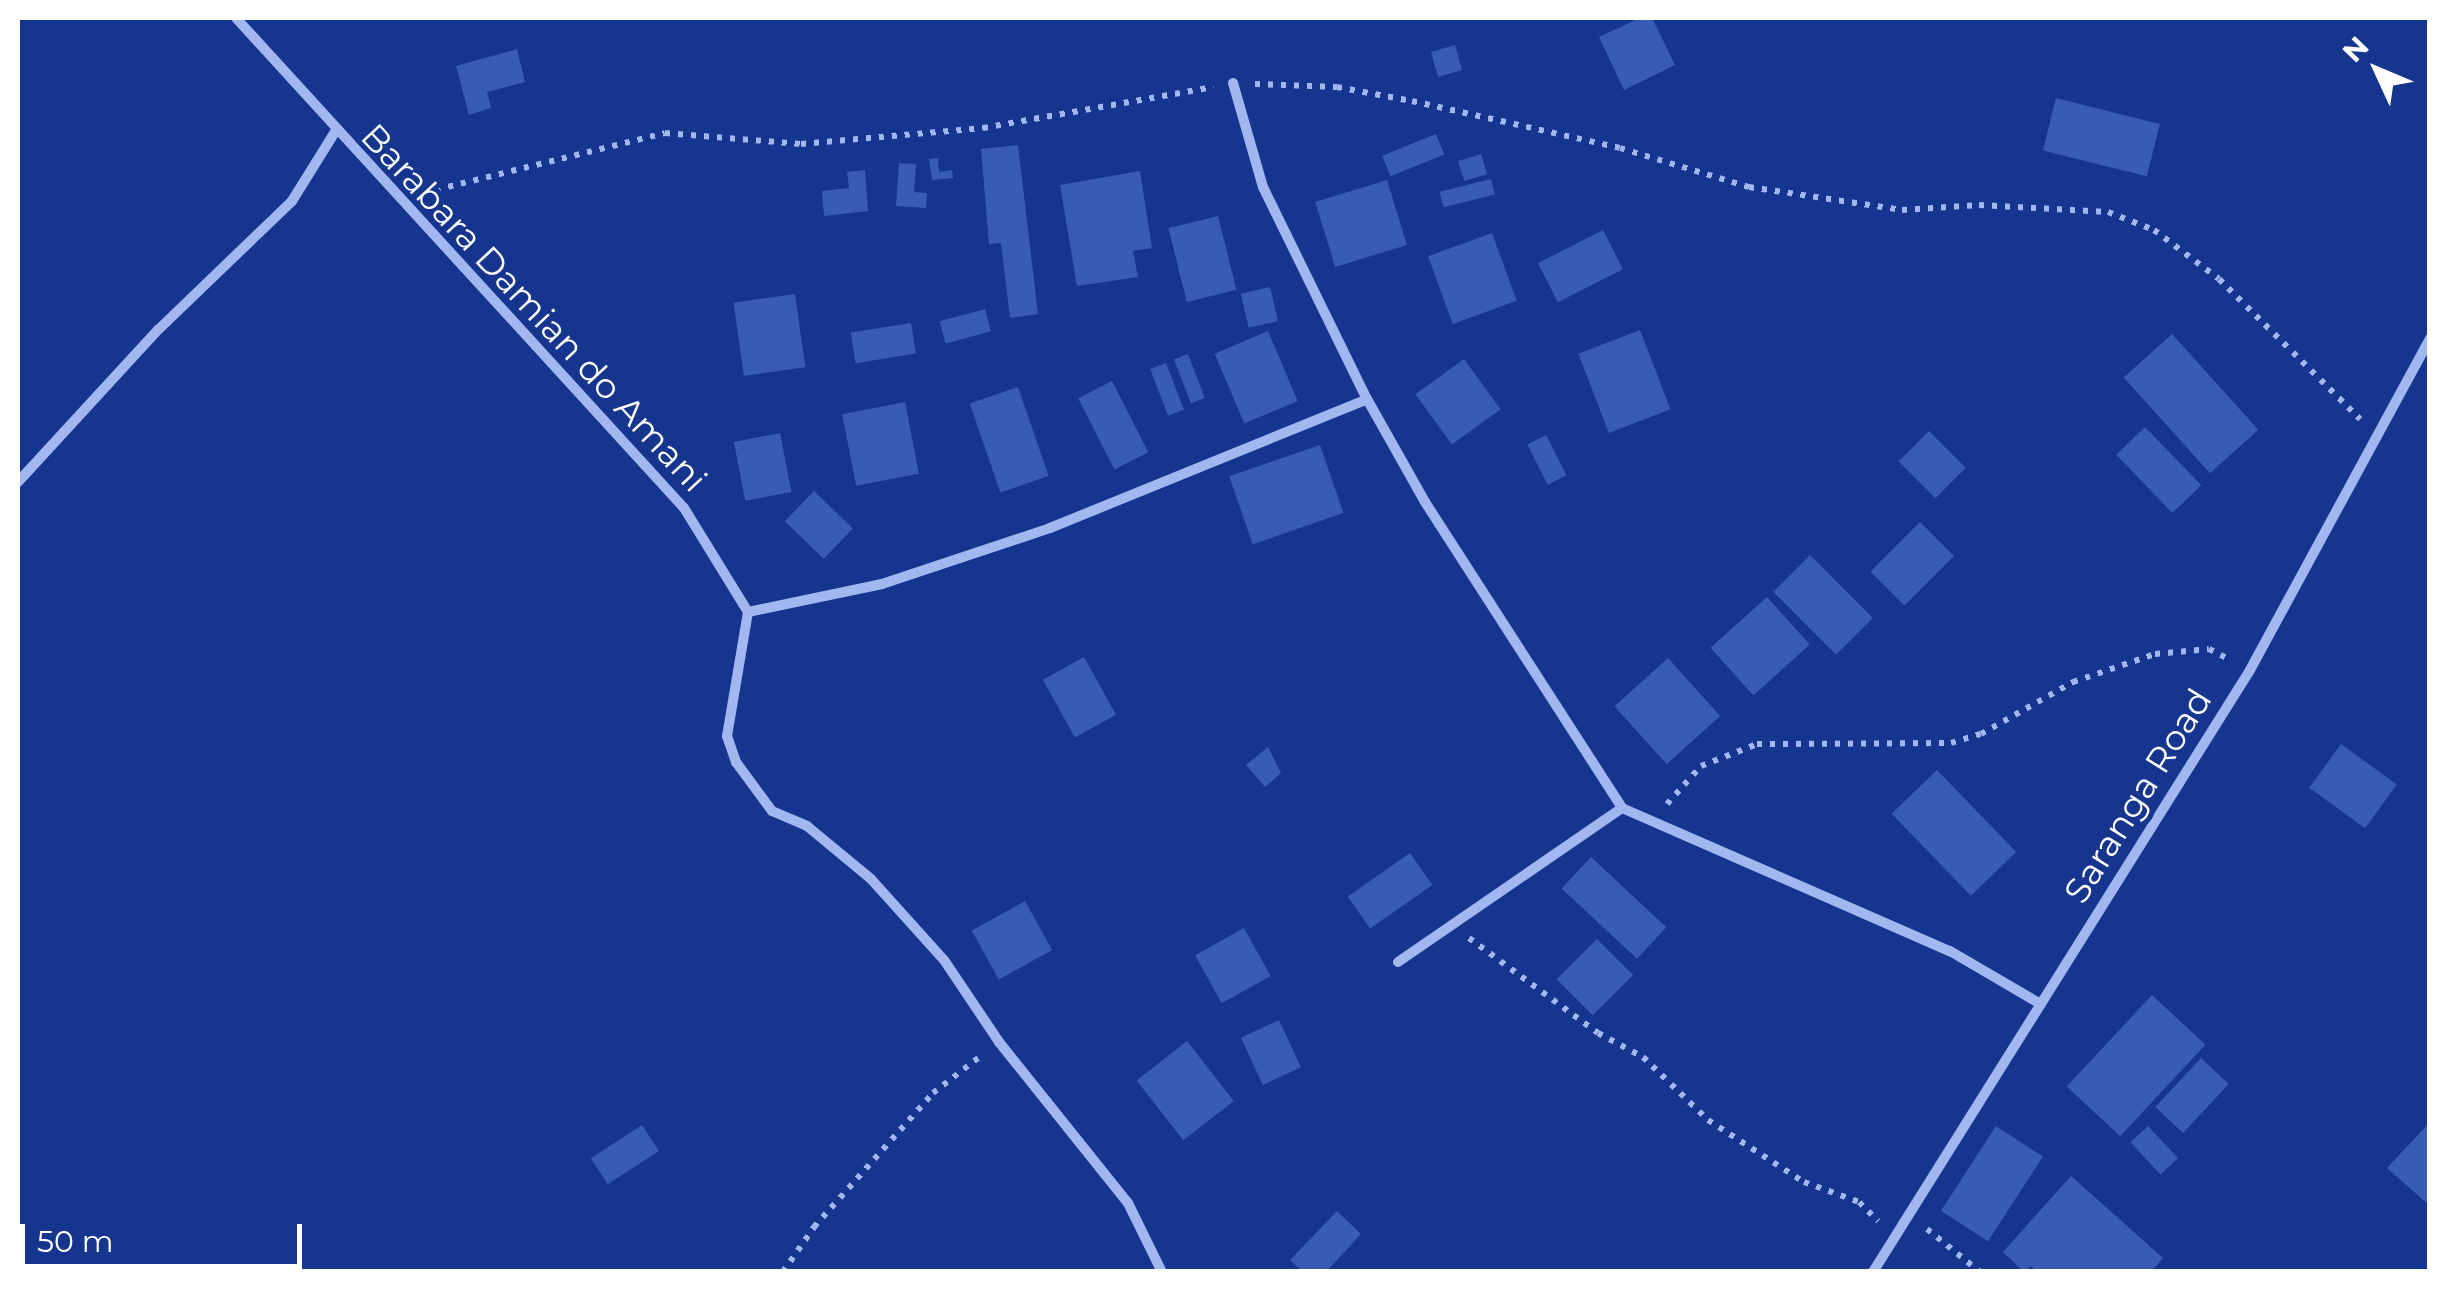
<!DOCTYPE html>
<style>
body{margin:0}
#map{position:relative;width:2447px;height:1289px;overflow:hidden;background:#15358f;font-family:Montserrat,sans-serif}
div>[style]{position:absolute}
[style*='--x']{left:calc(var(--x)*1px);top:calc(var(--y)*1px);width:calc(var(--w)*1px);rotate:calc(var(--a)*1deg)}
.building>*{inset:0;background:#395bb6;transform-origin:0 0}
.path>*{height:6px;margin-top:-3px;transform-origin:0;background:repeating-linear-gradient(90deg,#a1b7f0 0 5px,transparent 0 13px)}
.minor>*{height:10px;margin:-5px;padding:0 5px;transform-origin:5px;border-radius:5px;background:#a1b7f0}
span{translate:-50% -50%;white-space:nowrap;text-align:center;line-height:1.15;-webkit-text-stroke:10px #15358f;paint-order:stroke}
.street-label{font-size:35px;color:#fff}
.frame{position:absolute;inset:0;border:20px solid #fff;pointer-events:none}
.north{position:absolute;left:2327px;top:20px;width:100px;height:100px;-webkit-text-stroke:8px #15358f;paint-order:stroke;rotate:314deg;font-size:28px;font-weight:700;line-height:40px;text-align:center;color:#fff}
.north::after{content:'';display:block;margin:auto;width:35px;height:45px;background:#fff;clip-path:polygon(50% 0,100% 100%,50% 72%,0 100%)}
.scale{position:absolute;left:20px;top:1224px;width:282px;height:45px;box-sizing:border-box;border:5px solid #fff;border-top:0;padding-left:12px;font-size:30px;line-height:35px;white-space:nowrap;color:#fff;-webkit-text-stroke:8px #15358f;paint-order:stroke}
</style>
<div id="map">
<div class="building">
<i style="clip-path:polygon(1640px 18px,1652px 18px,1675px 65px,1624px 90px,1599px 37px)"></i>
<i style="left:1455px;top:45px;width:26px;height:25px;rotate:74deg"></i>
<i style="clip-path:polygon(517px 49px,525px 82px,487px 92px,491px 108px,469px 115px,456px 66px)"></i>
<i style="left:2056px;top:98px;width:107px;height:54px;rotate:14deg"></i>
<i style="left:1436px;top:134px;width:22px;height:58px;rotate:68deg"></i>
<i style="clip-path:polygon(1018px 145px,1038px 314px,1010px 318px,1001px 243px,989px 244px,981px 149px)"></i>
<i style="left:1481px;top:154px;width:21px;height:24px;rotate:73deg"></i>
<i style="clip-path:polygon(938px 158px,939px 172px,952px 170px,953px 178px,932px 180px,929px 159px)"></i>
<i style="clip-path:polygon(899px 163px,916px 164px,914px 192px,927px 193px,926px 208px,896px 206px)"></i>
<i style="clip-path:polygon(865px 170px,868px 211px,824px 216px,822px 191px,849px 188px,847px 172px)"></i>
<i style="clip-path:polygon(1140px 171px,1152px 248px,1133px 251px,1138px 277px,1077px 286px,1060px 185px)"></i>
<i style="left:1491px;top:179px;width:16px;height:53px;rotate:76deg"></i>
<i style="left:1387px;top:180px;width:68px;height:75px;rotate:73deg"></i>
<i style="left:1218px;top:216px;width:76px;height:51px;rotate:76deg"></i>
<i style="left:1603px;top:230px;width:44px;height:73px;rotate:63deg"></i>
<i style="left:1492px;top:233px;width:72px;height:68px;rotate:70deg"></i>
<i style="left:1270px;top:287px;width:35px;height:30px;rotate:77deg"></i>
<i style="left:795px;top:294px;width:74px;height:62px;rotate:82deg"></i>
<i style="left:985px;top:309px;width:23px;height:47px;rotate:75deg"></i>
<i style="left:911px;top:323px;width:31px;height:61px;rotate:81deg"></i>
<i style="left:1640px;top:330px;width:85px;height:66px;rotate:69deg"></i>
<i style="left:1268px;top:331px;width:76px;height:58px;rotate:67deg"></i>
<i style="left:2172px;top:334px;width:129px;height:65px;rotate:48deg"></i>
<i style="left:1188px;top:354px;width:47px;height:15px;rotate:69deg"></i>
<i style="left:1464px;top:359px;width:62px;height:60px;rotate:54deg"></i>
<i style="left:1166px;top:363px;width:50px;height:17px;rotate:69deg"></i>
<i style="left:1112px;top:381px;width:80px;height:38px;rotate:63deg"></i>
<i style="left:1018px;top:387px;width:94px;height:51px;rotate:71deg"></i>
<i style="left:905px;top:402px;width:73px;height:64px;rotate:79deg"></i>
<i style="left:2145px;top:427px;width:81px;height:40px;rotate:46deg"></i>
<i style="left:1929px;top:431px;width:52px;height:43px;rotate:45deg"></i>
<i style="left:780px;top:433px;width:60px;height:47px;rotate:79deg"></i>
<i style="left:1546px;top:435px;width:45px;height:21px;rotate:63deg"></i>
<i style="left:1320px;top:445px;width:72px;height:96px;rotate:71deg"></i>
<i style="left:814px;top:491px;width:54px;height:42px;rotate:44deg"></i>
<i style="left:1920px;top:522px;width:48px;height:70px;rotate:45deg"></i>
<i style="left:1810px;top:555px;width:89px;height:52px;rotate:45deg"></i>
<i style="left:1767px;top:597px;width:64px;height:76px;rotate:48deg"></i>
<i style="left:1084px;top:657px;width:66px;height:47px;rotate:61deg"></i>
<i style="left:1668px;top:658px;width:78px;height:72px;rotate:48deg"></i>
<i style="left:2341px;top:744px;width:69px;height:54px;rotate:36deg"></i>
<i style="clip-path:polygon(1268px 747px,1281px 773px,1265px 787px,1246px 765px)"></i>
<i style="left:1937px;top:770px;width:114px;height:63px;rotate:46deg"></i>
<i style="left:1410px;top:853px;width:39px;height:76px;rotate:55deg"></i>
<i style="left:1591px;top:857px;width:103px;height:43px;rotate:43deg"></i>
<i style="left:1025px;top:901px;width:56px;height:61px;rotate:61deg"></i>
<i style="left:1244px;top:928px;width:55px;height:56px;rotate:61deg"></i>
<i style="left:1597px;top:939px;width:51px;height:57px;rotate:45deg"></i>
<i style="left:2152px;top:995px;width:73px;height:125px;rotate:43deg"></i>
<i style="left:1279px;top:1020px;width:52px;height:42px;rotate:65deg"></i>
<i style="left:1187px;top:1041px;width:76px;height:64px;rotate:52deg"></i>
<i style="left:2201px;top:1058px;width:38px;height:67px;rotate:43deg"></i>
<i style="clip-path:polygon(2430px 1122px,2430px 1206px,2387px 1168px)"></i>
<i style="left:642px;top:1125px;width:31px;height:61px;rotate:57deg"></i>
<i style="left:1996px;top:1126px;width:56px;height:101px;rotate:33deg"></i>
<i style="left:2148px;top:1126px;width:44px;height:24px;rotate:47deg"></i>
<i style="clip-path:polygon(2071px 1176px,2163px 1258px,2151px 1272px,2037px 1272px,2031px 1266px,2024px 1272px,2003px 1252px)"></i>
<i style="clip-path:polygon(1337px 1211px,1361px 1234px,1326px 1272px,1303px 1272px,1290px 1260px)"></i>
</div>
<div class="path">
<i style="--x:1255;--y:84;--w:82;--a:2.1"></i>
<i style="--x:1337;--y:87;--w:76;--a:10.6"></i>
<i style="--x:1412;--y:101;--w:213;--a:12.7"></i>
<i style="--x:1620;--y:148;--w:135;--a:16.8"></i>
<i style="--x:1749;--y:187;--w:155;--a:8.5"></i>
<i style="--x:1902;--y:210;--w:77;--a:-3.7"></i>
<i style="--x:1979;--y:205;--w:129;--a:3.1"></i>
<i style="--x:2108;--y:212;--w:49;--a:21.4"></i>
<i style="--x:2154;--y:230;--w:81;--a:37"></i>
<i style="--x:2219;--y:279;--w:199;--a:44.8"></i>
<i style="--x:423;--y:193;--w:249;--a:-13.9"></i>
<i style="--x:665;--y:133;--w:136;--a:4.6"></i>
<i style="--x:801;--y:144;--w:183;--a:-5"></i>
<i style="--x:983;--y:128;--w:234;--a:-10.1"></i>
<i style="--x:1667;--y:804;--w:51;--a:-48.2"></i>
<i style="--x:1701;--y:766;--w:60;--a:-21.4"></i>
<i style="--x:1757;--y:744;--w:194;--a:-0.3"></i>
<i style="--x:1951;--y:743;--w:31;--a:-17"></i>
<i style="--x:1981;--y:734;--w:106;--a:-29.5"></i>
<i style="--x:2073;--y:682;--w:87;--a:-18.9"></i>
<i style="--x:2155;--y:654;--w:54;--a:-5.3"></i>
<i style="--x:2209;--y:649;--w:25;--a:27"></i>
<i style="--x:1469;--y:938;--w:160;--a:36.4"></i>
<i style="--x:1598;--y:1033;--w:51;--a:28.1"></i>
<i style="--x:1643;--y:1057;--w:91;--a:44.1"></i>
<i style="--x:1708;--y:1120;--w:114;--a:32.9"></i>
<i style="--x:1804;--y:1182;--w:59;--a:20"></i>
<i style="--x:1859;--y:1202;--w:27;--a:45"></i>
<i style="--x:1927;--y:1229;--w:68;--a:39.1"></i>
<i style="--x:783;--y:1272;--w:55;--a:-55.4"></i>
<i style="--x:814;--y:1227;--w:179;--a:-48.4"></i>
<i style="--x:933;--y:1093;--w:62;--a:-37.8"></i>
</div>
<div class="minor">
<i style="--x:236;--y:18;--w:664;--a:47.56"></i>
<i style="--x:684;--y:508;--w:122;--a:58.4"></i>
<i style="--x:748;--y:612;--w:126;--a:99.6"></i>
<i style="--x:727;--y:736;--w:28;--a:71"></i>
<i style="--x:736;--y:762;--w:61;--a:53.7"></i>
<i style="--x:772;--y:811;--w:38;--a:23"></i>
<i style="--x:807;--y:826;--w:83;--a:39.6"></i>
<i style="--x:871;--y:879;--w:109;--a:48"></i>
<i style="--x:944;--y:960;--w:99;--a:56.1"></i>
<i style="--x:999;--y:1042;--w:206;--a:51.3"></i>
<i style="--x:1128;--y:1203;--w:77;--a:63.8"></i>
<i style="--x:1233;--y:83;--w:108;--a:73.9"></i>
<i style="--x:1263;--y:187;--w:236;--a:63.9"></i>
<i style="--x:1367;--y:399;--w:118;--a:60.6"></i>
<i style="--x:1425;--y:502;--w:364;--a:57.2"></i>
<i style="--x:1622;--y:808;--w:358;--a:23.6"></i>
<i style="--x:1950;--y:951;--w:103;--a:30.3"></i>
<i style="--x:18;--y:482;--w:207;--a:-47.4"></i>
<i style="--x:158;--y:330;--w:186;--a:-43.9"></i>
<i style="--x:292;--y:201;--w:81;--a:-58.1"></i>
<i style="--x:748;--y:612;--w:137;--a:-11.8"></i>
<i style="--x:882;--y:584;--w:177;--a:-18.4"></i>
<i style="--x:1050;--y:528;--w:342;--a:-22.1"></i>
<i style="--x:1398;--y:962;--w:272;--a:-34.5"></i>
<i style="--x:1873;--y:1272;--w:710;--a:-57.94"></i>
<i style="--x:2250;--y:670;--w:378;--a:-61.5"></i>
</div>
<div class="street-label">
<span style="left:534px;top:308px;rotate:47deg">Barabara Damian do Amani</span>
<span style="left:2138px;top:796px;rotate:-58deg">Saranga Road</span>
</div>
<div class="frame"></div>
<div class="north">N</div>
<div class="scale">50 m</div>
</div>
